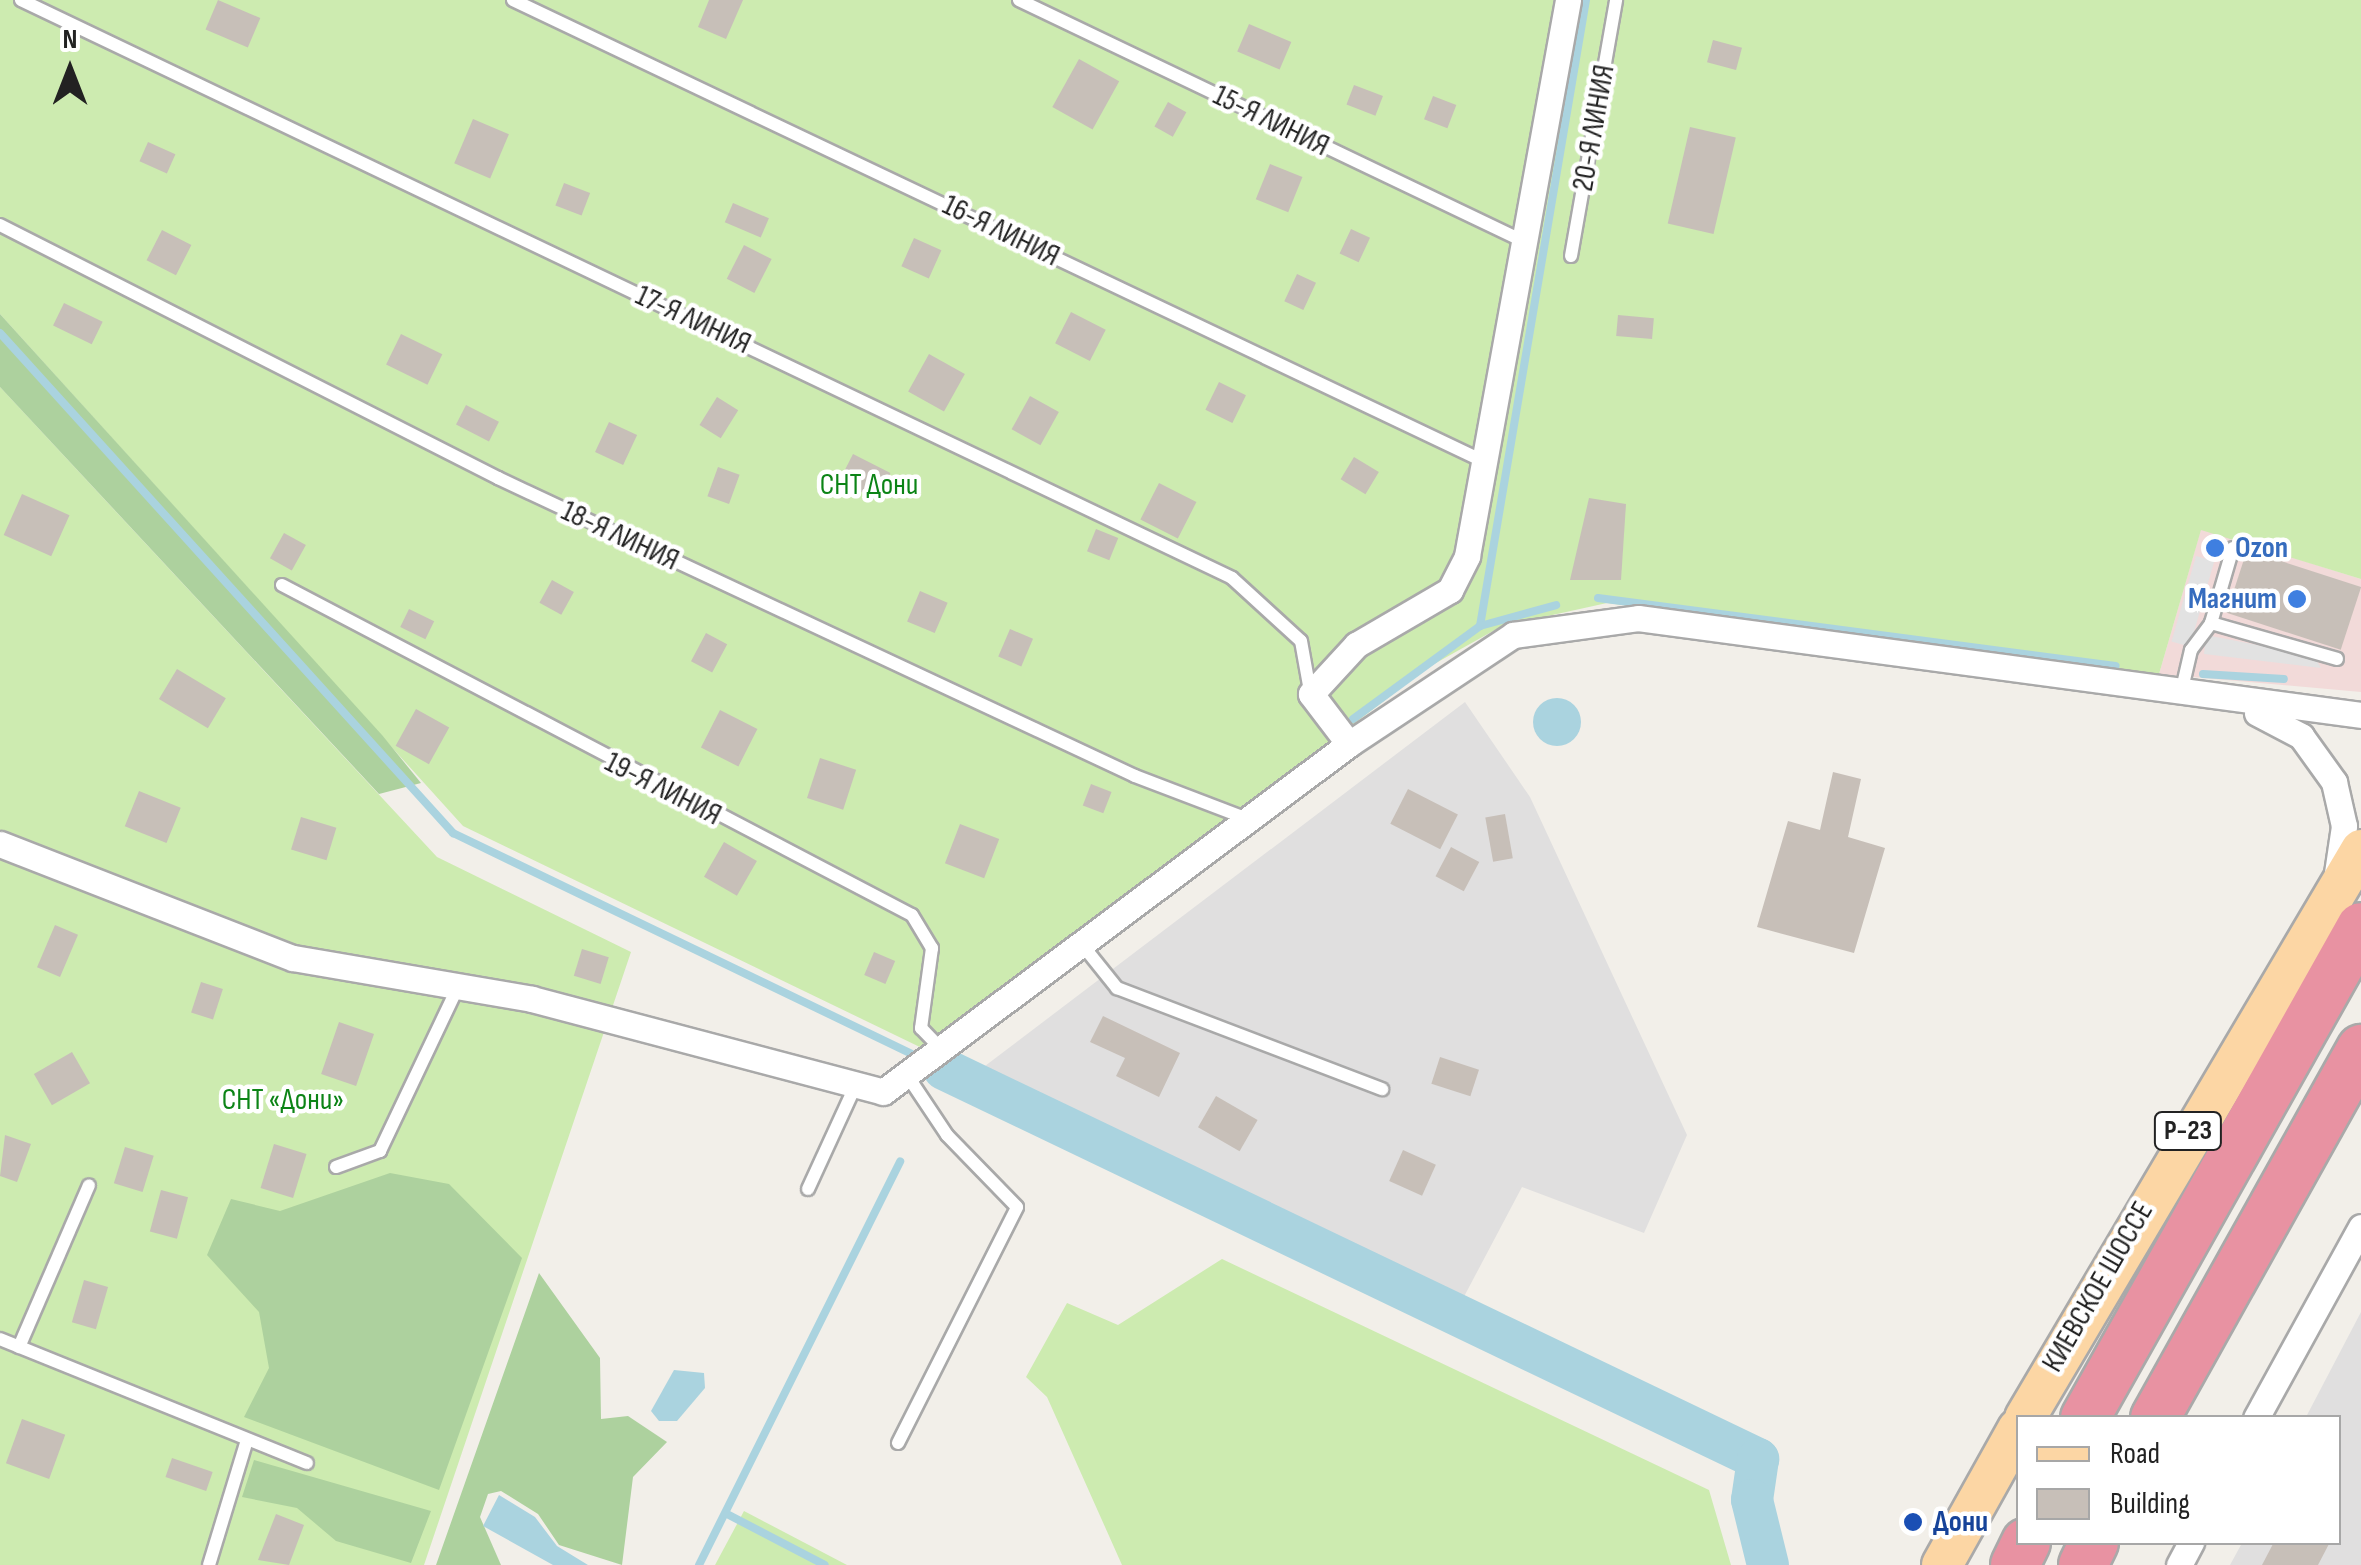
<!DOCTYPE html>
<meta charset="utf-8">
<style>
body{margin:0}
#map{position:relative;width:2361px;height:1565px;overflow:hidden;background:#f2efe9;font-family:"Sofia Sans Condensed",sans-serif}
div>[style]{position:absolute}
[style*='--x']{left:calc(var(--x)*1px);top:calc(var(--y)*1px);width:calc(var(--w)*1px);rotate:calc(var(--a)*1deg)}
.residential>*{inset:0;background:#e0dfdf}
.commercial>*{inset:0;background:#f2dad9}
.grass>*{inset:0;background:#cdebb0}
.forest>*{inset:0;background:#add19e}
.parking>*{inset:0;background:#e2e2e2;transform-origin:0 0}
.water>*{inset:0;background:#aad3df}
.round{border-radius:50%}
.stream>*{height:8px;margin:-4px;padding:0 4px;transform-origin:4px;border-radius:4px;background:#aad3df}
.river>*{height:42px;margin:-21px;padding:0 21px;transform-origin:21px;border-radius:21px;background:#aad3df}
.building>*{inset:0;background:#c7bfb8;transform-origin:0 0}
.roads{filter:drop-shadow(2px 0 #a9a9a9) drop-shadow(-2px 0 #a9a9a9) drop-shadow(0 2px #a9a9a9) drop-shadow(0 -2px #a9a9a9)}
.lane>*{height:12px;margin:-6px;padding:0 6px;transform-origin:6px;border-radius:6px;background:#fff}
.street>*{height:25px;margin:-12.5px;padding:0 12.5px;transform-origin:12.5px;border-radius:12.5px;background:#fff}
.primary>*{height:40px;margin:-20px;padding:0 20px;transform-origin:20px;border-radius:20px;background:#fcd6a4}
.highway>*{height:48px;margin:-24px;padding:0 24px;transform-origin:24px;border-radius:24px;background:#e892a2}
.dots>*{width:28px;height:28px;translate:-50% -50%;box-sizing:border-box;border:5px solid #fff;border-radius:50%}
span{translate:-50% -50%;white-space:nowrap;text-align:center;line-height:1.15;-webkit-text-stroke:9px #fff;paint-order:stroke}
.shield-label span{padding:2px 8px;background:#fff;border:2px solid;border-radius:8px;-webkit-text-stroke-width:0}
.shield-label{font-size:28px;color:#222;font-weight:700}
.street-label{font-size:30px;color:#222}
.park-label{font-size:30px;color:#0c8416}
.shop-label{font-size:30px;color:#366cbe;font-weight:700}
.left{translate:0 -50%;text-align:left}
.right{translate:-100% -50%;text-align:right}
.transit-label{font-size:30px;color:#164399;font-weight:700}
.legend{position:absolute;left:2016px;top:1415px;width:325px;height:130px;box-sizing:border-box;background:#fff;border:2px solid #a7a7a7;margin:0;padding:12px 18px;list-style:none;font-size:30px;color:#222}
.legend li{display:flex;align-items:center;gap:20px;height:50px}
.legend b{width:50px;border:2px solid #a7a7a7}
.north{position:absolute;left:20px;top:20px;width:100px;height:100px;-webkit-text-stroke:8px #fff;paint-order:stroke;rotate:0deg;font-size:28px;font-weight:700;line-height:40px;text-align:center;color:#222}
.north::after{content:'';display:block;margin:auto;width:35px;height:45px;background:#222;clip-path:polygon(50% 0,100% 100%,50% 72%,0 100%)}
</style>
<div id="map">
<div class="residential">
<i style="clip-path:polygon(1465px 702px,1530px 797px,1687px 1135px,1644px 1233px,1522px 1187px,1458px 1308px,985px 1066px)"></i>
<i style="clip-path:polygon(2361px 1312px,2361px 1565px,2230px 1565px,2242px 1543px,2338px 1542px,2338px 1418px,2306px 1417px)"></i>
</div>
<div class="commercial">
<i style="clip-path:polygon(2201px 529px,2361px 579px,2361px 692px,2159px 674px)"></i>
</div>
<div class="grass">
<i style="clip-path:polygon(0 0,2361px 0,2361px 579px,2201px 530px,2159px 674px,1607px 603px,1502px 626px,1427px 668px,926px 1050px,463px 826px,0 314px)"></i>
<i style="clip-path:polygon(0 387px,437px 857px,631px 952px,424px 1565px,0 1565px)"></i>
<i style="clip-path:polygon(1222px 1259px,1709px 1490px,1731px 1565px,1122px 1565px,1047px 1397px,1026px 1377px,1067px 1303px,1118px 1325px)"></i>
<i style="clip-path:polygon(744px 1511px,847px 1565px,715px 1565px)"></i>
</div>
<div class="forest">
<i style="clip-path:polygon(0 314px,382px 735px,421px 783px,379px 794px,0 387px)"></i>
<i style="clip-path:polygon(390px 1173px,449px 1184px,522px 1258px,439px 1490px,244px 1417px,269px 1368px,259px 1312px,207px 1255px,231px 1199px,280px 1211px)"></i>
<i style="clip-path:polygon(539px 1273px,600px 1358px,601px 1419px,628px 1416px,667px 1442px,633px 1477px,622px 1565px,559px 1545px,538px 1514px,501px 1491px,488px 1494px,480px 1517px,501px 1565px,436px 1565px)"></i>
<i style="clip-path:polygon(254px 1460px,431px 1511px,411px 1563px,336px 1541px,297px 1508px,242px 1497px)"></i>
</div>
<div class="parking">
<i style="left:2196px;top:556px;width:19px;height:89px;rotate:16deg"></i>
<i style="clip-path:polygon(2206px 635px,2314px 656px,2321px 668px,2204px 654px)"></i>
</div>
<div class="water">
<i class="round" style="left:1533px;top:698px;width:48px;height:48px"></i>
<i style="clip-path:polygon(674px 1370px,704px 1373px,705px 1388px,677px 1421px,659px 1421px,651px 1411px)"></i>
<i style="clip-path:polygon(499px 1495px,535px 1517px,557px 1546px,588px 1565px,553px 1565px,483px 1526px)"></i>
</div>
<div class="stream">
<i style="--x:0;--y:333;--w:675;--a:47.82"></i>
<i style="--x:453;--y:833;--w:509;--a:25.71"></i>
<i style="--x:1598;--y:598;--w:522;--a:7.48"></i>
<i style="--x:1480;--y:626;--w:635;--a:-80.39"></i>
<i style="--x:2203;--y:674;--w:81;--a:3.5"></i>
<i style="--x:1353;--y:719;--w:157;--a:-36.2"></i>
<i style="--x:1480;--y:626;--w:79;--a:-15.4"></i>
<i style="--x:727;--y:1514;--w:110;--a:27.5"></i>
<i style="--x:699;--y:1565;--w:451;--a:-63.5"></i>
</div>
<div class="river">
<i style="--x:944;--y:1069;--w:903;--a:25.6"></i>
<i style="--x:1758;--y:1459;--w:41;--a:98.3"></i>
<i style="--x:1752;--y:1500;--w:67;--a:76.2"></i>
</div>
<div class="building">
<i style="left:218px;top:0;width:46px;height:32px;rotate:23deg"></i>
<i style="clip-path:polygon(709px 0,743px 0,726px 39px,698px 27px)"></i>
<i style="left:1249px;top:24px;width:46px;height:30px;rotate:23deg"></i>
<i style="left:1713px;top:40px;width:30px;height:23px;rotate:15deg"></i>
<i style="left:1079px;top:59px;width:46px;height:55px;rotate:29deg"></i>
<i style="left:1354px;top:85px;width:31px;height:21px;rotate:21deg"></i>
<i style="left:1433px;top:96px;width:25px;height:25px;rotate:21deg"></i>
<i style="left:1168px;top:102px;width:21px;height:28px;rotate:29deg"></i>
<i style="left:473px;top:119px;width:39px;height:48px;rotate:23deg"></i>
<i style="left:1690px;top:127px;width:47px;height:99px;rotate:13deg"></i>
<i style="left:148px;top:142px;width:30px;height:21px;rotate:24deg"></i>
<i style="left:1270px;top:164px;width:35px;height:38px;rotate:22deg"></i>
<i style="left:564px;top:183px;width:28px;height:24px;rotate:21deg"></i>
<i style="left:733px;top:203px;width:39px;height:21px;rotate:23deg"></i>
<i style="left:1351px;top:229px;width:21px;height:27px;rotate:25deg"></i>
<i style="left:162px;top:230px;width:33px;height:34px;rotate:27deg"></i>
<i style="left:914px;top:238px;width:30px;height:31px;rotate:24deg"></i>
<i style="left:744px;top:245px;width:31px;height:38px;rotate:27deg"></i>
<i style="left:1297px;top:274px;width:21px;height:30px;rotate:25deg"></i>
<i style="left:64px;top:303px;width:43px;height:25px;rotate:26deg"></i>
<i style="left:1071px;top:312px;width:39px;height:35px;rotate:27deg"></i>
<i style="left:1618px;top:315px;width:36px;height:21px;rotate:5deg"></i>
<i style="left:401px;top:334px;width:46px;height:34px;rotate:26deg"></i>
<i style="left:929px;top:354px;width:41px;height:43px;rotate:29deg"></i>
<i style="left:1219px;top:382px;width:30px;height:31px;rotate:26deg"></i>
<i style="left:1030px;top:396px;width:33px;height:38px;rotate:29deg"></i>
<i style="left:717px;top:397px;width:25px;height:33px;rotate:32deg"></i>
<i style="left:466px;top:405px;width:37px;height:22px;rotate:27deg"></i>
<i style="left:609px;top:422px;width:31px;height:33px;rotate:25deg"></i>
<i style="left:853px;top:454px;width:42px;height:30px;rotate:27deg"></i>
<i style="left:1354px;top:457px;width:29px;height:26px;rotate:31deg"></i>
<i style="left:718px;top:467px;width:23px;height:31px;rotate:20deg"></i>
<i style="left:1159px;top:483px;width:42px;height:41px;rotate:27deg"></i>
<i style="left:22px;top:494px;width:52px;height:45px;rotate:24deg"></i>
<i style="clip-path:polygon(1589px 498px,1626px 504px,1621px 580px,1570px 580px)"></i>
<i style="left:1096px;top:529px;width:24px;height:24px;rotate:22deg"></i>
<i style="left:284px;top:533px;width:25px;height:29px;rotate:29deg"></i>
<i style="left:2247px;top:550px;width:120px;height:66px;rotate:18deg"></i>
<i style="left:552px;top:580px;width:25px;height:26px;rotate:29deg"></i>
<i style="left:920px;top:591px;width:30px;height:33px;rotate:23deg"></i>
<i style="left:409px;top:609px;width:28px;height:20px;rotate:26deg"></i>
<i style="left:1010px;top:629px;width:25px;height:30px;rotate:23deg"></i>
<i style="left:706px;top:633px;width:24px;height:32px;rotate:28deg"></i>
<i style="left:177px;top:669px;width:57px;height:35px;rotate:31deg"></i>
<i style="left:416px;top:709px;width:38px;height:42px;rotate:29deg"></i>
<i style="left:720px;top:710px;width:42px;height:42px;rotate:27deg"></i>
<i style="left:820px;top:758px;width:38px;height:42px;rotate:18deg"></i>
<i style="clip-path:polygon(1833px 772px,1861px 779px,1848px 837px,1885px 848px,1854px 953px,1757px 927px,1788px 821px,1820px 830px)"></i>
<i style="left:1091px;top:784px;width:22px;height:23px;rotate:21deg"></i>
<i style="left:1408px;top:789px;width:56px;height:39px;rotate:27deg"></i>
<i style="left:139px;top:791px;width:45px;height:38px;rotate:22deg"></i>
<i style="left:1505px;top:814px;width:45px;height:20px;rotate:80deg"></i>
<i style="left:301px;top:817px;width:37px;height:34px;rotate:17deg"></i>
<i style="left:960px;top:824px;width:42px;height:42px;rotate:21deg"></i>
<i style="left:724px;top:842px;width:38px;height:40px;rotate:30deg"></i>
<i style="left:1451px;top:847px;width:32px;height:33px;rotate:28deg"></i>
<i style="left:55px;top:925px;width:25px;height:46px;rotate:23deg"></i>
<i style="left:582px;top:949px;width:28px;height:28px;rotate:17deg"></i>
<i style="left:874px;top:952px;width:23px;height:25px;rotate:23deg"></i>
<i style="left:201px;top:982px;width:23px;height:32px;rotate:18deg"></i>
<i style="clip-path:polygon(1103px 1016px,1180px 1053px,1159px 1097px,1116px 1076px,1125px 1058px,1090px 1042px)"></i>
<i style="left:339px;top:1022px;width:37px;height:55px;rotate:19deg"></i>
<i style="left:72px;top:1052px;width:36px;height:44px;rotate:60deg"></i>
<i style="left:1440px;top:1057px;width:41px;height:28px;rotate:18deg"></i>
<i style="left:1216px;top:1096px;width:48px;height:36px;rotate:30deg"></i>
<i style="clip-path:polygon(5px 1135px,31px 1144px,17px 1182px,0 1176px)"></i>
<i style="left:274px;top:1144px;width:34px;height:46px;rotate:17deg"></i>
<i style="left:125px;top:1147px;width:30px;height:38px;rotate:17deg"></i>
<i style="left:1403px;top:1150px;width:36px;height:34px;rotate:24deg"></i>
<i style="left:161px;top:1190px;width:28px;height:43px;rotate:15deg"></i>
<i style="left:84px;top:1280px;width:25px;height:44px;rotate:16deg"></i>
<i style="left:22px;top:1419px;width:46px;height:47px;rotate:20deg"></i>
<i style="left:172px;top:1458px;width:43px;height:20px;rotate:19deg"></i>
<i style="clip-path:polygon(276px 1514px,304px 1525px,289px 1565px,258px 1560px)"></i>
<i style="clip-path:polygon(2274px 1542px,2330px 1542px,2318px 1565px,2262px 1565px)"></i>
</div>
<div class="roads">
<div class="lane">
<i style="--x:21;--y:0;--w:1342;--a:25.51"></i>
<i style="--x:1232;--y:578;--w:93;--a:42.4"></i>
<i style="--x:1301;--y:641;--w:51;--a:79.8"></i>
<i style="--x:513;--y:0;--w:1078;--a:25.42"></i>
<i style="--x:1019;--y:0;--w:559;--a:25.56"></i>
<i style="--x:0;--y:225;--w:559;--a:26.93"></i>
<i style="--x:498;--y:478;--w:703;--a:25.07"></i>
<i style="--x:1135;--y:776;--w:123;--a:20.9"></i>
<i style="--x:1571;--y:256;--w:260;--a:-80"></i>
<i style="--x:282;--y:585;--w:711;--a:27.65"></i>
<i style="--x:912;--y:915;--w:39;--a:59"></i>
<i style="--x:932;--y:948;--w:81;--a:97.8"></i>
<i style="--x:921;--y:1028;--w:30;--a:46"></i>
<i style="--x:2211;--y:623;--w:78;--a:-73.7"></i>
<i style="--x:2181;--y:693;--w:44;--a:-76.9"></i>
<i style="--x:2191;--y:650;--w:34;--a:-53"></i>
<i style="--x:2211;--y:623;--w:131;--a:15.9"></i>
<i style="--x:1084;--y:947;--w:53;--a:51.2"></i>
<i style="--x:1117;--y:988;--w:284;--a:20.9"></i>
<i style="--x:336;--y:1167;--w:47;--a:-20"></i>
<i style="--x:380;--y:1151;--w:182;--a:-64.6"></i>
<i style="--x:808;--y:1189;--w:110;--a:-65.3"></i>
<i style="--x:0;--y:1339;--w:331;--a:22"></i>
<i style="--x:19;--y:1347;--w:176;--a:-66.6"></i>
<i style="--x:898;--y:1443;--w:264;--a:-63.2"></i>
<i style="--x:1017;--y:1207;--w:100;--a:-134.2"></i>
<i style="--x:947;--y:1135;--w:69;--a:-123.7"></i>
<i style="--x:209;--y:1565;--w:131;--a:-73.1"></i>
</div>
<div class="street">
<i style="--x:2257;--y:713;--w:50;--a:27.6"></i>
<i style="--x:2301;--y:736;--w:57;--a:54.3"></i>
<i style="--x:2334;--y:782;--w:45;--a:77.2"></i>
<i style="--x:2344;--y:826;--w:48;--a:98.5"></i>
<i style="--x:1349;--y:744;--w:63;--a:-127.2"></i>
<i style="--x:1311;--y:694;--w:67;--a:-47.4"></i>
<i style="--x:1356;--y:645;--w:109;--a:-30.3"></i>
<i style="--x:1450;--y:590;--w:38;--a:-63"></i>
<i style="--x:1467;--y:556;--w:565;--a:-79.7"></i>
<i style="--x:0;--y:844;--w:314;--a:21.3"></i>
<i style="--x:293;--y:958;--w:242;--a:9.7"></i>
<i style="--x:532;--y:999;--w:363;--a:14.8"></i>
<i style="--x:883;--y:1092;--w:582;--a:-36.75"></i>
<i style="--x:1349;--y:744;--w:197;--a:-33.6"></i>
<i style="--x:1513;--y:635;--w:126;--a:-7.7"></i>
<i style="--x:1638;--y:618;--w:729;--a:7.64"></i>
<i style="--x:2256;--y:1418;--w:218;--a:-61.2"></i>
<i style="--x:2179;--y:1565;--w:26;--a:-62"></i>
</div>
<div class="primary">
<i style="--x:2025;--y:1418;--w:660;--a:-59.39"></i>
<i style="--x:1942;--y:1565;--w:156;--a:-60.8"></i>
</div>
<div class="highway">
<i style="--x:2085;--y:1418;--w:563;--a:-60.66"></i>
<i style="--x:2155;--y:1418;--w:423;--a:-60.8"></i>
<i style="--x:2015;--y:1565;--w:25;--a:-64"></i>
<i style="--x:2083;--y:1565;--w:25;--a:-64"></i>
</div>
</div>
<div class="dots">
<i style="left:2215px;top:548px;background:#3f7fe0"></i>
<i style="left:2297px;top:599px;background:#3f7fe0"></i>
<i style="left:1913px;top:1522px;background:#1a4fb4"></i>
</div>
<div class="shield-label">
<span style="left:2188px;top:1131px">Р-23</span>
</div>
<div class="street-label">
<span style="left:1271px;top:121px;rotate:26deg">15-Я ЛИНИЯ</span>
<span style="left:1594px;top:128px;rotate:-80deg">20-Я ЛИНИЯ</span>
<span style="left:1001px;top:231px;rotate:26deg">16-Я ЛИНИЯ</span>
<span style="left:693px;top:320px;rotate:25deg">17-Я ЛИНИЯ</span>
<span style="left:620px;top:536px;rotate:25deg">18-Я ЛИНИЯ</span>
<span style="left:663px;top:789px;rotate:27deg">19-Я ЛИНИЯ</span>
<span style="left:2098px;top:1287px;rotate:-60deg">КИЕВСКОЕ ШОССЕ</span>
</div>
<div class="park-label">
<span style="left:869px;top:485px">СНТ Дони</span>
<span style="left:283px;top:1100px">СНТ «Дони»</span>
</div>
<div class="shop-label">
<span class="left" style="left:2235px;top:548px">Ozon</span>
<span class="right" style="left:2277px;top:599px">Магнит</span>
</div>
<div class="transit-label">
<span class="left" style="left:1933px;top:1522px">Дони</span>
</div>
<ul class="legend">
<li><b style="height:12px;background:#fcd6a4"></b>Road</li>
<li><b style="height:28px;background:#c7bfb8"></b>Building</li>
</ul>
<div class="north">N</div>
</div>
